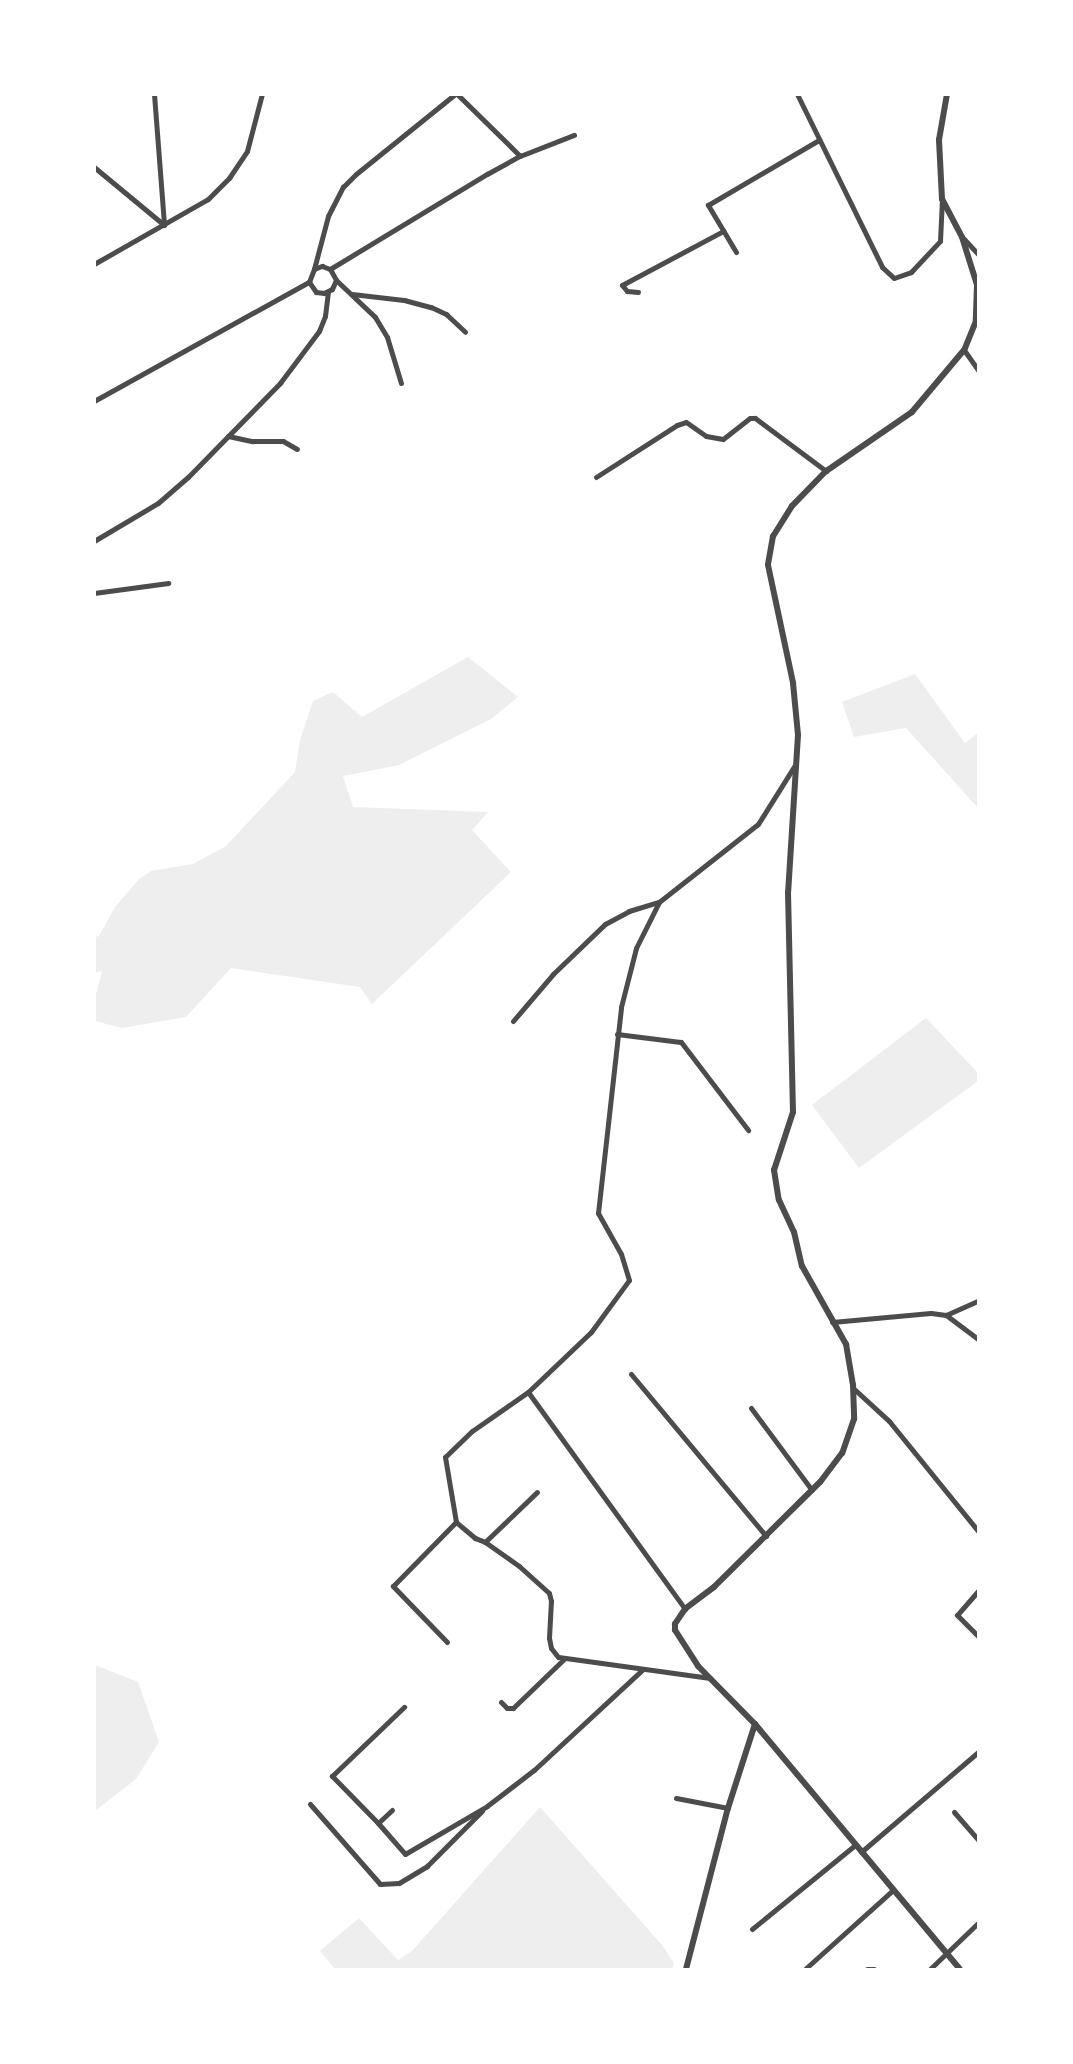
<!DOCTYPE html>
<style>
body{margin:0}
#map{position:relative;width:1073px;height:2064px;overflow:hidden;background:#fff;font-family:"PT Sans Narrow",sans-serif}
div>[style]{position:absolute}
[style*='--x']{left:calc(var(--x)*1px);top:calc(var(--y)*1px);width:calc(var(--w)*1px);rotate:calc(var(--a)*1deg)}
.green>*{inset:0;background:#eee}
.minor>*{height:5px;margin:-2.5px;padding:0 2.5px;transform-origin:2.5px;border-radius:2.5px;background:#4c4c4c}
.tertiary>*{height:6px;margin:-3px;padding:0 3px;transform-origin:3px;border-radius:3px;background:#4c4c4c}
span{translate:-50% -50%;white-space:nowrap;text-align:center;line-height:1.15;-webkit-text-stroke:6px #fff;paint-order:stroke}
.frame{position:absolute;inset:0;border:96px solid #fff;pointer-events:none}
</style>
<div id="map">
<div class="green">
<i style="clip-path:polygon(468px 657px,518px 697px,491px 719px,399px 765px,343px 776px,353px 807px,488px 812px,472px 830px,511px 872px,372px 1004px,360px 987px,231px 968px,186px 1017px,122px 1028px,95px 1021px,95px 998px,102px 971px,95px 973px,95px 937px,99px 936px,115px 907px,139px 879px,151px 871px,193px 864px,226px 846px,295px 772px,300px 740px,313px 701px,333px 692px,362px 717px)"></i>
<i style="clip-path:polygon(915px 674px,965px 743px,978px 733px,978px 808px,906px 728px,854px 737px,842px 702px)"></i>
<i style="clip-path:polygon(926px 1018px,978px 1073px,978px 1081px,859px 1168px,812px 1105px)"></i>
<i style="clip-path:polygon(95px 1665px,138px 1682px,159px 1742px,136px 1779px,95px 1811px)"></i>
<i style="clip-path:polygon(540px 1807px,662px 1945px,674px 1963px,672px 1969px,335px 1969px,320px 1951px,359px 1918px,398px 1960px,412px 1951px)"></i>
</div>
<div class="minor">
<i style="--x:154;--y:94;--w:131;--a:85.6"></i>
<i style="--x:457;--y:94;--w:88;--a:44.5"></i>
<i style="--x:797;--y:94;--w:193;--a:63.8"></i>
<i style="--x:882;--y:267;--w:16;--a:43"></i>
<i style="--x:894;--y:278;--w:18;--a:-19"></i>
<i style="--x:911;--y:272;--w:42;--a:-46.9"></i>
<i style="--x:940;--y:241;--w:42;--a:-87.3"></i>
<i style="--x:94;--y:167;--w:91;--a:39.6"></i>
<i style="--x:964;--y:239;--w:21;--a:47"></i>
<i style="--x:736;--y:252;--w:55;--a:-120.8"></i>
<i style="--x:708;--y:205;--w:129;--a:-30.4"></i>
<i style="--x:94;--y:264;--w:131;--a:-29.7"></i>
<i style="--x:208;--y:199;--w:30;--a:-45"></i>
<i style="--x:229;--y:178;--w:32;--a:-56"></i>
<i style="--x:247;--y:151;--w:59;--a:-75.3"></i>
<i style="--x:314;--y:269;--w:55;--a:-75.2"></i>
<i style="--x:328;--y:216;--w:33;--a:-63"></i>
<i style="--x:343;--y:187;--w:18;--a:-45"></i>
<i style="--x:356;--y:174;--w:127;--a:-38.9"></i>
<i style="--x:330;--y:269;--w:184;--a:-31.2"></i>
<i style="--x:487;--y:174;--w:38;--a:-29"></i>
<i style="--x:520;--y:156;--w:58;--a:-21.3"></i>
<i style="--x:336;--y:280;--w:10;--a:114"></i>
<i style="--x:332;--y:289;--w:9;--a:153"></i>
<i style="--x:324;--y:293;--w:8;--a:-173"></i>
<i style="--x:316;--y:292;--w:12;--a:-125"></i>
<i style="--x:309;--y:282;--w:14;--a:-69"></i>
<i style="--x:314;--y:269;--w:9;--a:-21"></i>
<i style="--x:322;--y:266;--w:9;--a:21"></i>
<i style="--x:330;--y:269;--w:13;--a:61"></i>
<i style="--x:336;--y:280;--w:54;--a:43.5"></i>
<i style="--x:375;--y:317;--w:23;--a:59"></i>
<i style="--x:387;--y:337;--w:48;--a:73.1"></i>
<i style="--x:638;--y:292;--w:11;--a:-175"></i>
<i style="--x:627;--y:291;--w:8;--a:-130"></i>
<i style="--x:622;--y:285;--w:115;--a:-28.1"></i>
<i style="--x:352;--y:294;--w:52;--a:6.6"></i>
<i style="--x:404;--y:300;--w:28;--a:15"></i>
<i style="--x:431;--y:307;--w:17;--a:25"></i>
<i style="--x:446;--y:314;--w:26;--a:43"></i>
<i style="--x:964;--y:350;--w:24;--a:55"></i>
<i style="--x:94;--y:401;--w:246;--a:-29"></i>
<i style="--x:228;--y:436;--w:25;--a:12"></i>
<i style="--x:252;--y:441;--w:31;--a:0"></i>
<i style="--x:283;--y:441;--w:16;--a:30"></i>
<i style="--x:596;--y:477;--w:96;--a:-32.7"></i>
<i style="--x:677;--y:425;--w:9;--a:-18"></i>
<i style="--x:686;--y:422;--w:24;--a:35"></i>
<i style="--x:706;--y:436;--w:17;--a:10"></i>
<i style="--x:723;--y:439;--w:34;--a:-38"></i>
<i style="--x:750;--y:418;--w:5;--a:0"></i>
<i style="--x:755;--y:418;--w:89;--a:36.7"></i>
<i style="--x:94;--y:541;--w:74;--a:-30.7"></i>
<i style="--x:158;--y:503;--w:40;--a:-41"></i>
<i style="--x:188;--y:477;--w:132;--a:-45.6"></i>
<i style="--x:280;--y:383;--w:65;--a:-53.1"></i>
<i style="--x:319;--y:331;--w:16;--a:-68"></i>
<i style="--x:325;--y:316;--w:24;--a:-83"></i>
<i style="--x:94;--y:593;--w:75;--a:-7.7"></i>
<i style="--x:513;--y:1021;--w:62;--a:-49.6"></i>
<i style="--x:553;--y:974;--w:72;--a:-43.9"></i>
<i style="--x:605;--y:924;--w:27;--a:-28"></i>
<i style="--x:629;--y:911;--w:31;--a:-17"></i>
<i style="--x:617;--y:1034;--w:64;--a:7.1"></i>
<i style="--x:681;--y:1042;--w:111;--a:52.7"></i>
<i style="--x:946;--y:1315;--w:40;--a:37"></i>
<i style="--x:832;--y:1322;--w:99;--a:-5.2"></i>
<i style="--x:931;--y:1313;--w:15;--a:8"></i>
<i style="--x:946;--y:1315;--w:35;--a:-24"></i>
<i style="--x:631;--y:1374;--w:211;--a:50.2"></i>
<i style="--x:853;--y:1388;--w:49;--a:42.5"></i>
<i style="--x:889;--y:1421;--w:141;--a:51"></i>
<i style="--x:528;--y:1392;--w:268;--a:54.1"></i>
<i style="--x:751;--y:1408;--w:102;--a:53.4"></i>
<i style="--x:485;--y:1542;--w:72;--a:-43.9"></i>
<i style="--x:978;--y:1591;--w:32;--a:131"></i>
<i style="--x:957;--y:1615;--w:30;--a:45"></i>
<i style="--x:447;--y:1642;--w:78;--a:-134"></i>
<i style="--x:393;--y:1586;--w:90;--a:-45.5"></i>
<i style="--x:710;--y:1678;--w:153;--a:-172.1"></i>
<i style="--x:558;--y:1657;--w:11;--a:-128"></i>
<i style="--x:551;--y:1648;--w:10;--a:-101"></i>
<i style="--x:549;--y:1638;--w:37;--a:-87"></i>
<i style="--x:551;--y:1601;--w:8;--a:-104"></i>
<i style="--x:549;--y:1593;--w:40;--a:-138"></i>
<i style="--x:519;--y:1566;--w:42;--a:-144.8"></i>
<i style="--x:485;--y:1542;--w:11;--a:-158"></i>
<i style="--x:475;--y:1538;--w:25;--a:-140"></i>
<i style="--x:456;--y:1522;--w:66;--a:-99.6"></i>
<i style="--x:445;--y:1457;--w:37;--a:-44"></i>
<i style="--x:472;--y:1431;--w:68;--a:-34.9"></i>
<i style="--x:528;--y:1392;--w:87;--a:-43.6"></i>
<i style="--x:591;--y:1332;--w:64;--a:-53.8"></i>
<i style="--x:629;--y:1280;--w:27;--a:-107"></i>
<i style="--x:621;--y:1254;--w:47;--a:-119.3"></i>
<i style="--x:598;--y:1213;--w:207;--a:-83.6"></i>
<i style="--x:621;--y:1007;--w:61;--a:-75.7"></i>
<i style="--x:636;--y:948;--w:51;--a:-63.4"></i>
<i style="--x:659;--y:902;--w:126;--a:-38.2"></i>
<i style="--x:758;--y:824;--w:70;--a:-57.9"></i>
<i style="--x:501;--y:1702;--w:8;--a:45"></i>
<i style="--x:507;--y:1708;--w:6;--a:0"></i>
<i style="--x:513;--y:1708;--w:71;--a:-43.9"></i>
<i style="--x:676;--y:1798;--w:53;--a:10.9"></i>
<i style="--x:310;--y:1804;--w:106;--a:48.8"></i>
<i style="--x:380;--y:1884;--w:19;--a:-3"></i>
<i style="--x:399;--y:1883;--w:33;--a:-31"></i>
<i style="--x:427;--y:1866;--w:78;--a:-45"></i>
<i style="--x:392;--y:1810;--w:19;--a:137"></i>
<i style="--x:378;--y:1823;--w:41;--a:48.9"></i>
<i style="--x:405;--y:1854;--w:95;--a:-30.3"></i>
<i style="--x:487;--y:1806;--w:59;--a:-37.5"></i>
<i style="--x:534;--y:1770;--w:147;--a:-42.8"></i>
<i style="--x:954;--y:1812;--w:37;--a:49"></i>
<i style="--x:378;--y:1823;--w:66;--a:-134.4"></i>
<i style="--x:332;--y:1776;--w:100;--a:-43.8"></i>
<i style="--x:861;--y:1852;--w:154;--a:-40.5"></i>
<i style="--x:752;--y:1929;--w:133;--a:-39.2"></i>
<i style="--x:805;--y:1969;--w:118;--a:-41.9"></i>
<i style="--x:867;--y:1969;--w:7;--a:0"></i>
<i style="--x:930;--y:1969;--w:66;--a:-43.8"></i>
</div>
<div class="tertiary">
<i style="--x:947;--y:94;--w:47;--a:99.9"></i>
<i style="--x:939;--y:140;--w:59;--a:87.1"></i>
<i style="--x:942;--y:199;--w:43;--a:62.2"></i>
<i style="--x:962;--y:237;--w:50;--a:72.6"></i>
<i style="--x:977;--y:285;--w:36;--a:92"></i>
<i style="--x:976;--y:321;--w:31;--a:112"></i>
<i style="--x:964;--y:350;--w:81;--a:130"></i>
<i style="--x:912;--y:412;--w:104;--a:145.5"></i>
<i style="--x:826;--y:471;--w:49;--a:134.2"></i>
<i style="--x:792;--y:506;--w:36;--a:122"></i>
<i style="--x:773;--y:536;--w:29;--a:100"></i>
<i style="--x:768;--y:565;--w:121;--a:78"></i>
<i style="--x:793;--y:683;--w:52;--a:84.5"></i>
<i style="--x:798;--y:735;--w:157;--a:93.6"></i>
<i style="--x:788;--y:892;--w:220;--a:88.7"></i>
<i style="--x:793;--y:1112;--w:61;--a:108.1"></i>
<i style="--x:774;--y:1170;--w:30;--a:81"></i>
<i style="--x:779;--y:1200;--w:35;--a:65"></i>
<i style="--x:794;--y:1232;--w:35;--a:77"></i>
<i style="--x:802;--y:1266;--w:90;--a:60.6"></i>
<i style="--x:846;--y:1344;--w:42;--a:80.3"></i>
<i style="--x:853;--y:1385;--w:34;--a:88"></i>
<i style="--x:854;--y:1419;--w:36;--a:109"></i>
<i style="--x:842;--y:1453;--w:36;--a:127"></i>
<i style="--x:820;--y:1482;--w:149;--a:135.3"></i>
<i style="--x:714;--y:1587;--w:36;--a:143"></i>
<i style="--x:685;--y:1609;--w:18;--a:124"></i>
<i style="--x:675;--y:1624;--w:6;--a:90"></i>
<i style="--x:675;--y:1630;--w:43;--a:57.4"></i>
<i style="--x:698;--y:1666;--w:81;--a:45.5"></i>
<i style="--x:755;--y:1724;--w:319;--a:50.1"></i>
<i style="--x:686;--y:1969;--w:166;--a:-75.4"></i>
<i style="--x:728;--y:1808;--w:88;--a:-72.2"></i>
</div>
<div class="frame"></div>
</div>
